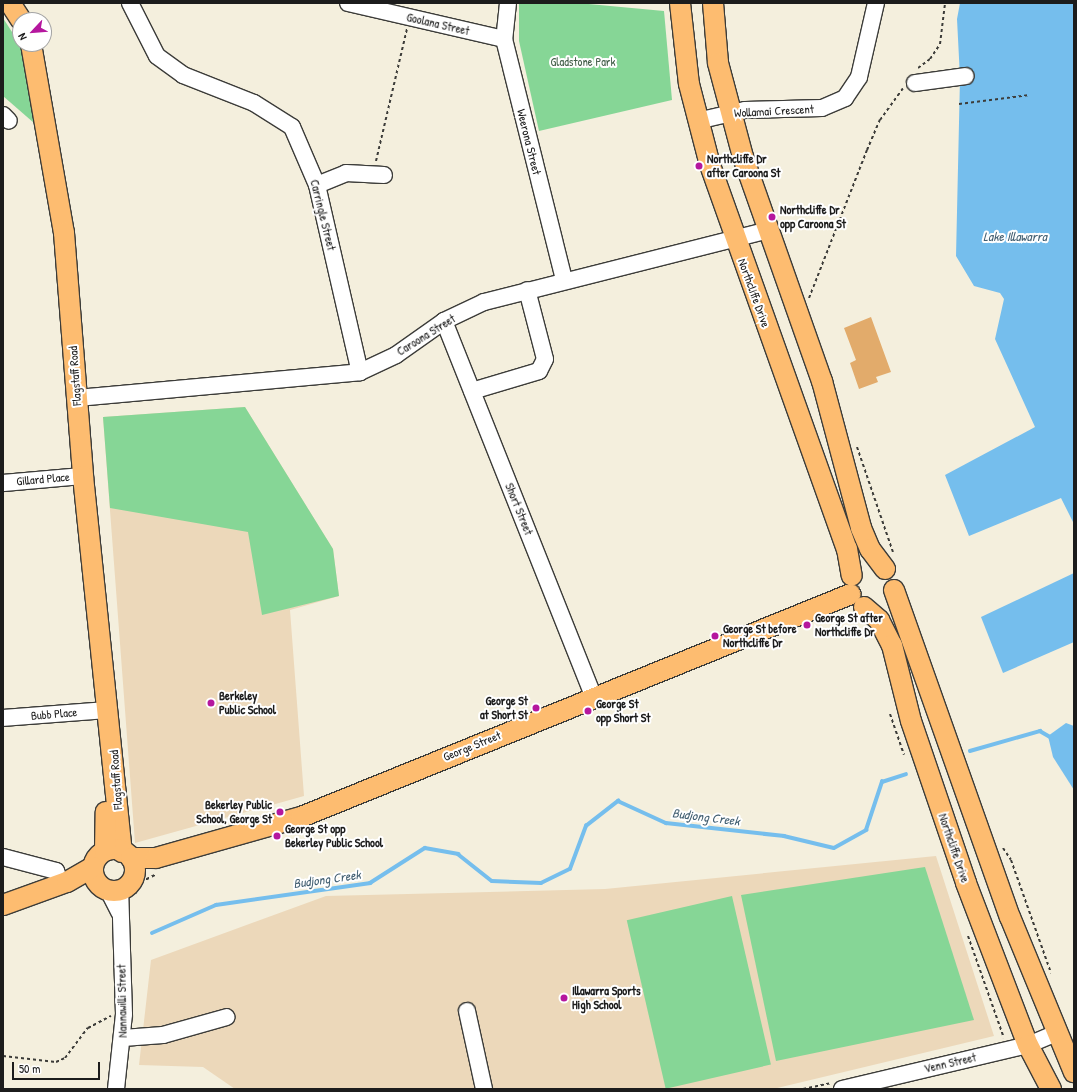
<!DOCTYPE html>
<style>
body{margin:0}
#map{position:relative;width:1077px;height:1092px;overflow:hidden;background:#f4efdd;font-family:"Patrick Hand",sans-serif}
div>[style]{position:absolute}
[style*='--x']{left:calc(var(--x)*1px);top:calc(var(--y)*1px);width:calc(var(--w)*1px);rotate:calc(var(--a)*1deg)}
.built>*{inset:0;background:#ecd8ba}
.green>*{inset:0;background:#86d696;transform-origin:0 0}
.water>*{inset:0;background:#75beed}
.stream>*{height:3.5px;margin:-1.75px;padding:0 1.75px;transform-origin:1.75px;border-radius:1.75px;background:#75beed}
.building>*{inset:0;background:#e2ab6b}
.path>*{height:2px;margin-top:-1px;transform-origin:0;background:repeating-linear-gradient(90deg,#3c3c39 0 3px,transparent 0 6px)}
.roads{filter:drop-shadow(1px 0 #3c3c39) drop-shadow(-1px 0 #3c3c39) drop-shadow(0 1px #3c3c39) drop-shadow(0 -1px #3c3c39)}
.minor>*{height:16px;margin:-8px;padding:0 8px;transform-origin:8px;border-radius:8px;background:#fff}
.major>*{height:20px;margin:-10px;padding:0 10px;transform-origin:10px;border-radius:10px;background:#fdbc70}
.major>.ring{margin:-10px;padding:0;box-sizing:content-box;background:none;border:20px solid #fdbc70;border-radius:50%}
.dots>*{width:11px;height:11px;translate:-50% -50%;box-sizing:border-box;border:2px solid #fff;border-radius:50%}
span{translate:-50% -50%;white-space:nowrap;text-align:center;line-height:1.15;-webkit-text-stroke:4px #fff;paint-order:stroke}
.street-label{font-size:12px;color:#1c1c1c}
.park-label{font-size:12px;color:#415d47}
.poi-label{font-size:12px;color:#1c1c1c;font-weight:700}
.left{translate:0 -50%;text-align:left}
.right{translate:-100% -50%;text-align:right}
.water-label{font-size:13px;color:#405d70;font-style:italic}
.frame{position:absolute;inset:0;border:4px solid #1c1c1c;pointer-events:none}
.north{position:absolute;left:12px;top:12px;width:40px;height:40px;box-sizing:border-box;background:#fff;border:1px solid #a4a4a4;border-radius:50%;rotate:244deg;font-size:11px;font-weight:700;line-height:16px;text-align:center;color:#1c1c1c}
.north::after{content:'';display:block;margin:auto;width:14px;height:18px;background:#b5179e;clip-path:polygon(50% 0,100% 100%,50% 72%,0 100%)}
.scale{position:absolute;left:12px;top:1062px;width:88px;height:18px;box-sizing:border-box;border:2px solid #1c1c1c;border-top:0;padding-left:5px;font-size:12px;line-height:14px;white-space:nowrap;color:#1c1c1c;-webkit-text-stroke:3px #fff;paint-order:stroke}
</style>
<div id="map">
<div class="built">
<i style="clip-path:polygon(245px 407px,333px 549px,339px 596px,290px 610px,304px 796px,135px 843px,103px 417px)"></i>
<i style="clip-path:polygon(936px 856px,994px 1036px,773px 1089px,235px 1089px,203px 1067px,139px 1065px,151px 960px,326px 896px,605px 889px)"></i>
</div>
<div class="green">
<i style="clip-path:polygon(519px 3px,578px 3px,664px 11px,672px 100px,539px 131px,519px 41px)"></i>
<i style="clip-path:polygon(3px 18px,21px 46px,34px 123px,3px 96px)"></i>
<i style="clip-path:polygon(245px 407px,333px 549px,339px 596px,262px 615px,248px 532px,110px 508px,103px 417px)"></i>
<i style="clip-path:polygon(925px 867px,974px 1020px,776px 1061px,741px 895px)"></i>
<i style="left:732px;top:896px;width:173px;height:108px;rotate:77deg"></i>
</div>
<div class="water">
<i style="clip-path:polygon(960px 3px,1074px 3px,1074px 524px,1061px 498px,969px 536px,945px 475px,1035px 427px,995px 339px,1004px 299px,1000px 293px,974px 286px,956px 256px,960px 78px,957px 19px)"></i>
<i style="clip-path:polygon(1074px 573px,1074px 642px,1003px 673px,981px 617px)"></i>
<i style="clip-path:polygon(1066px 723px,1074px 726px,1074px 790px,1053px 757px,1048px 736px)"></i>
</div>
<div class="stream">
<i style="--x:970;--y:751;--w:73;--a:-15.9"></i>
<i style="--x:1040;--y:731;--w:14;--a:30"></i>
<i style="--x:152;--y:933;--w:70;--a:-23.6"></i>
<i style="--x:216;--y:905;--w:156;--a:-8.1"></i>
<i style="--x:370;--y:883;--w:65;--a:-32.5"></i>
<i style="--x:425;--y:848;--w:34;--a:10"></i>
<i style="--x:458;--y:854;--w:43;--a:38.5"></i>
<i style="--x:492;--y:881;--w:49;--a:2.3"></i>
<i style="--x:541;--y:883;--w:32;--a:-26"></i>
<i style="--x:570;--y:869;--w:46;--a:-69.6"></i>
<i style="--x:586;--y:826;--w:41;--a:-38"></i>
<i style="--x:618;--y:801;--w:53;--a:24.6"></i>
<i style="--x:666;--y:823;--w:119;--a:6.3"></i>
<i style="--x:784;--y:836;--w:51;--a:13.5"></i>
<i style="--x:834;--y:848;--w:37;--a:-29"></i>
<i style="--x:866;--y:830;--w:51;--a:-71.6"></i>
<i style="--x:882;--y:782;--w:25;--a:-18"></i>
</div>
<div class="building">
<i style="clip-path:polygon(871px 317px,891px 372px,876px 377px,878px 382px,859px 389px,850px 363px,856px 360px,844px 328px)"></i>
</div>
<div class="path">
<i style="--x:918;--y:68;--w:15;--a:-37"></i>
<i style="--x:930;--y:59;--w:18;--a:-56"></i>
<i style="--x:940;--y:44;--w:41;--a:-83"></i>
<i style="--x:959;--y:104;--w:71;--a:-7.3"></i>
<i style="--x:376;--y:161;--w:136;--a:-76.8"></i>
<i style="--x:809;--y:298;--w:159;--a:-68.6"></i>
<i style="--x:867;--y:150;--w:33;--a:-67"></i>
<i style="--x:880;--y:120;--w:39;--a:-54"></i>
<i style="--x:857;--y:447;--w:111;--a:71.1"></i>
<i style="--x:890;--y:714;--w:43;--a:71.1"></i>
<i style="--x:1003;--y:848;--w:14;--a:56"></i>
<i style="--x:1011;--y:860;--w:120;--a:70.5"></i>
<i style="--x:135;--y:894;--w:13;--a:-63"></i>
<i style="--x:141;--y:882;--w:16;--a:-27"></i>
<i style="--x:968;--y:936;--w:108;--a:70.6"></i>
<i style="--x:3;--y:1056;--w:53;--a:6.5"></i>
<i style="--x:56;--y:1062;--w:10;--a:-24"></i>
<i style="--x:65;--y:1058;--w:38;--a:-53"></i>
<i style="--x:88;--y:1028;--w:26;--a:-28"></i>
<i style="--x:803;--y:1089;--w:29;--a:-12"></i>
</div>
<div class="roads">
<div class="minor">
<i style="--x:130;--y:3;--w:59;--a:63"></i>
<i style="--x:157;--y:56;--w:32;--a:36"></i>
<i style="--x:183;--y:75;--w:76;--a:21.5"></i>
<i style="--x:254;--y:103;--w:45;--a:32.3"></i>
<i style="--x:292;--y:127;--w:63;--a:66.7"></i>
<i style="--x:317;--y:185;--w:192;--a:77.1"></i>
<i style="--x:348;--y:3;--w:160;--a:13"></i>
<i style="--x:508;--y:3;--w:36;--a:96"></i>
<i style="--x:504;--y:39;--w:248;--a:76"></i>
<i style="--x:915;--y:83;--w:51;--a:-7.8"></i>
<i style="--x:3;--y:115;--w:8;--a:45"></i>
<i style="--x:697;--y:121;--w:49;--a:-12.9"></i>
<i style="--x:745;--y:110;--w:77;--a:-1.5"></i>
<i style="--x:822;--y:108;--w:25;--a:-23"></i>
<i style="--x:845;--y:98;--w:25;--a:-56"></i>
<i style="--x:859;--y:77;--w:76;--a:-77.1"></i>
<i style="--x:317;--y:185;--w:31;--a:-22"></i>
<i style="--x:346;--y:173;--w:38;--a:3"></i>
<i style="--x:444;--y:321;--w:405;--a:68.3"></i>
<i style="--x:472;--y:391;--w:70;--a:-16.6"></i>
<i style="--x:539;--y:371;--w:13;--a:-63"></i>
<i style="--x:545;--y:359;--w:71;--a:-104.6"></i>
<i style="--x:77;--y:398;--w:284;--a:-5.2"></i>
<i style="--x:360;--y:372;--w:40;--a:-25"></i>
<i style="--x:396;--y:355;--w:59;--a:-35.3"></i>
<i style="--x:444;--y:321;--w:44;--a:-25.4"></i>
<i style="--x:484;--y:302;--w:293;--a:-14.2"></i>
<i style="--x:3;--y:483;--w:80;--a:-5"></i>
<i style="--x:3;--y:718;--w:103;--a:-4.4"></i>
<i style="--x:3;--y:857;--w:55;--a:14.8"></i>
<i style="--x:56;--y:871;--w:14;--a:69"></i>
<i style="--x:108;--y:890;--w:25;--a:63"></i>
<i style="--x:467;--y:1011;--w:80;--a:77.7"></i>
<i style="--x:123;--y:1038;--w:40;--a:-4.3"></i>
<i style="--x:163;--y:1035;--w:66;--a:-15.7"></i>
<i style="--x:116;--y:1089;--w:75;--a:-83.9"></i>
<i style="--x:124;--y:1014;--w:124;--a:-91.8"></i>
<i style="--x:842;--y:1089;--w:191;--a:-13.3"></i>
<i style="--x:1028;--y:1045;--w:30;--a:-23"></i>
</div>
<div class="major">
<i style="--x:10;--y:3;--w:20;--a:57"></i>
<i style="--x:680;--y:3;--w:81;--a:83.7"></i>
<i style="--x:689;--y:84;--w:84;--a:75.5"></i>
<i style="--x:710;--y:165;--w:408;--a:70.4"></i>
<i style="--x:847;--y:549;--w:27;--a:80"></i>
<i style="--x:713;--y:3;--w:60;--a:85.2"></i>
<i style="--x:718;--y:63;--w:97;--a:75.1"></i>
<i style="--x:743;--y:157;--w:238;--a:70.6"></i>
<i style="--x:822;--y:381;--w:152;--a:75.1"></i>
<i style="--x:861;--y:528;--w:23;--a:67"></i>
<i style="--x:870;--y:549;--w:25;--a:53"></i>
<i style="--x:31;--y:44;--w:192;--a:80.1"></i>
<i style="--x:64;--y:233;--w:244;--a:85.5"></i>
<i style="--x:83;--y:476;--w:378;--a:84.1"></i>
<i style="--x:894;--y:590;--w:347;--a:70.5"></i>
<i style="--x:1010;--y:917;--w:168;--a:67.6"></i>
<i style="--x:864;--y:607;--w:20;--a:41"></i>
<i style="--x:879;--y:620;--w:28;--a:63"></i>
<i style="--x:892;--y:645;--w:78;--a:76"></i>
<i style="--x:911;--y:721;--w:171;--a:71.2"></i>
<i style="--x:966;--y:883;--w:173;--a:69.1"></i>
<i style="--x:1028;--y:1045;--w:50;--a:62.4"></i>
<i class="ring" style="left:93px;top:849px;width:22px;height:22px"></i>
<i style="--x:105;--y:851;--w:39;--a:-89"></i>
<i style="--x:131;--y:858;--w:25;--a:0"></i>
<i style="--x:156;--y:858;--w:151;--a:-15.8"></i>
<i style="--x:301;--y:817;--w:593;--a:-22.07"></i>
<i style="--x:3;--y:905;--w:68;--a:-19.8"></i>
<i style="--x:67;--y:882;--w:30;--a:-30"></i>
</div>
</div>
<div class="dots">
<i style="left:699px;top:166px;background:#b5179e"></i>
<i style="left:772px;top:217px;background:#b5179e"></i>
<i style="left:807px;top:625px;background:#b5179e"></i>
<i style="left:715px;top:636px;background:#b5179e"></i>
<i style="left:211px;top:703px;background:#b5179e"></i>
<i style="left:536px;top:708px;background:#b5179e"></i>
<i style="left:588px;top:711px;background:#b5179e"></i>
<i style="left:280px;top:812px;background:#b5179e"></i>
<i style="left:277px;top:836px;background:#b5179e"></i>
<i style="left:564px;top:998px;background:#b5179e"></i>
</div>
<div class="street-label">
<span style="left:438px;top:24px;rotate:13deg">Goolana Street</span>
<span style="left:774px;top:111px;rotate:-3deg">Wollamai Crescent</span>
<span style="left:529px;top:142px;rotate:76deg">Weerona Street</span>
<span style="left:323px;top:215px;rotate:76deg">Carringle Street</span>
<span style="left:754px;top:293px;rotate:70deg">Northcliffe Drive</span>
<span style="left:426px;top:335px;rotate:-32deg">Caroona Street</span>
<span style="left:75px;top:376px;rotate:-94deg">Flagstaff Road</span>
<span style="left:43px;top:479px;rotate:-5deg">Gillard Place</span>
<span style="left:519px;top:509px;rotate:68deg">Short Street</span>
<span style="left:54px;top:714px;rotate:-5deg">Bubb Place</span>
<span style="left:472px;top:746px;rotate:-22deg">George Street</span>
<span style="left:116px;top:780px;rotate:-94deg">Flagstaff Road</span>
<span style="left:954px;top:848px;rotate:71deg">Northcliffe Drive</span>
<span style="left:122px;top:1001px;rotate:-91deg">Nannawilli Street</span>
<span style="left:950px;top:1063px;rotate:-13deg">Venn Street</span>
</div>
<div class="park-label">
<span style="left:583px;top:62px">Gladstone Park</span>
</div>
<div class="poi-label">
<span class="left" style="left:707px;top:166px">Northcliffe Dr<br>after Caroona St</span>
<span class="left" style="left:780px;top:217px">Northcliffe Dr<br>opp Caroona St</span>
<span class="left" style="left:815px;top:625px">George St after<br>Northcliffe Dr</span>
<span class="left" style="left:723px;top:636px">George St before<br>Northcliffe Dr</span>
<span class="left" style="left:219px;top:703px">Berkeley<br>Public School</span>
<span class="right" style="left:528px;top:708px">George St<br>at Short St</span>
<span class="left" style="left:596px;top:711px">George St<br>opp Short St</span>
<span class="right" style="left:272px;top:812px">Bekerley Public<br>School, George St</span>
<span class="left" style="left:285px;top:836px">George St opp<br>Bekerley Public School</span>
<span class="left" style="left:572px;top:998px">Illawarra Sports<br>High School</span>
</div>
<div class="water-label">
<span style="left:1015px;top:236px">Lake Illawarra</span>
<span style="left:706px;top:817px;rotate:7deg">Budjong Creek</span>
<span style="left:327px;top:879px;rotate:-8deg">Budjong Creek</span>
</div>
<div class="frame"></div>
<div class="north">N</div>
<div class="scale">50 m</div>
</div>
